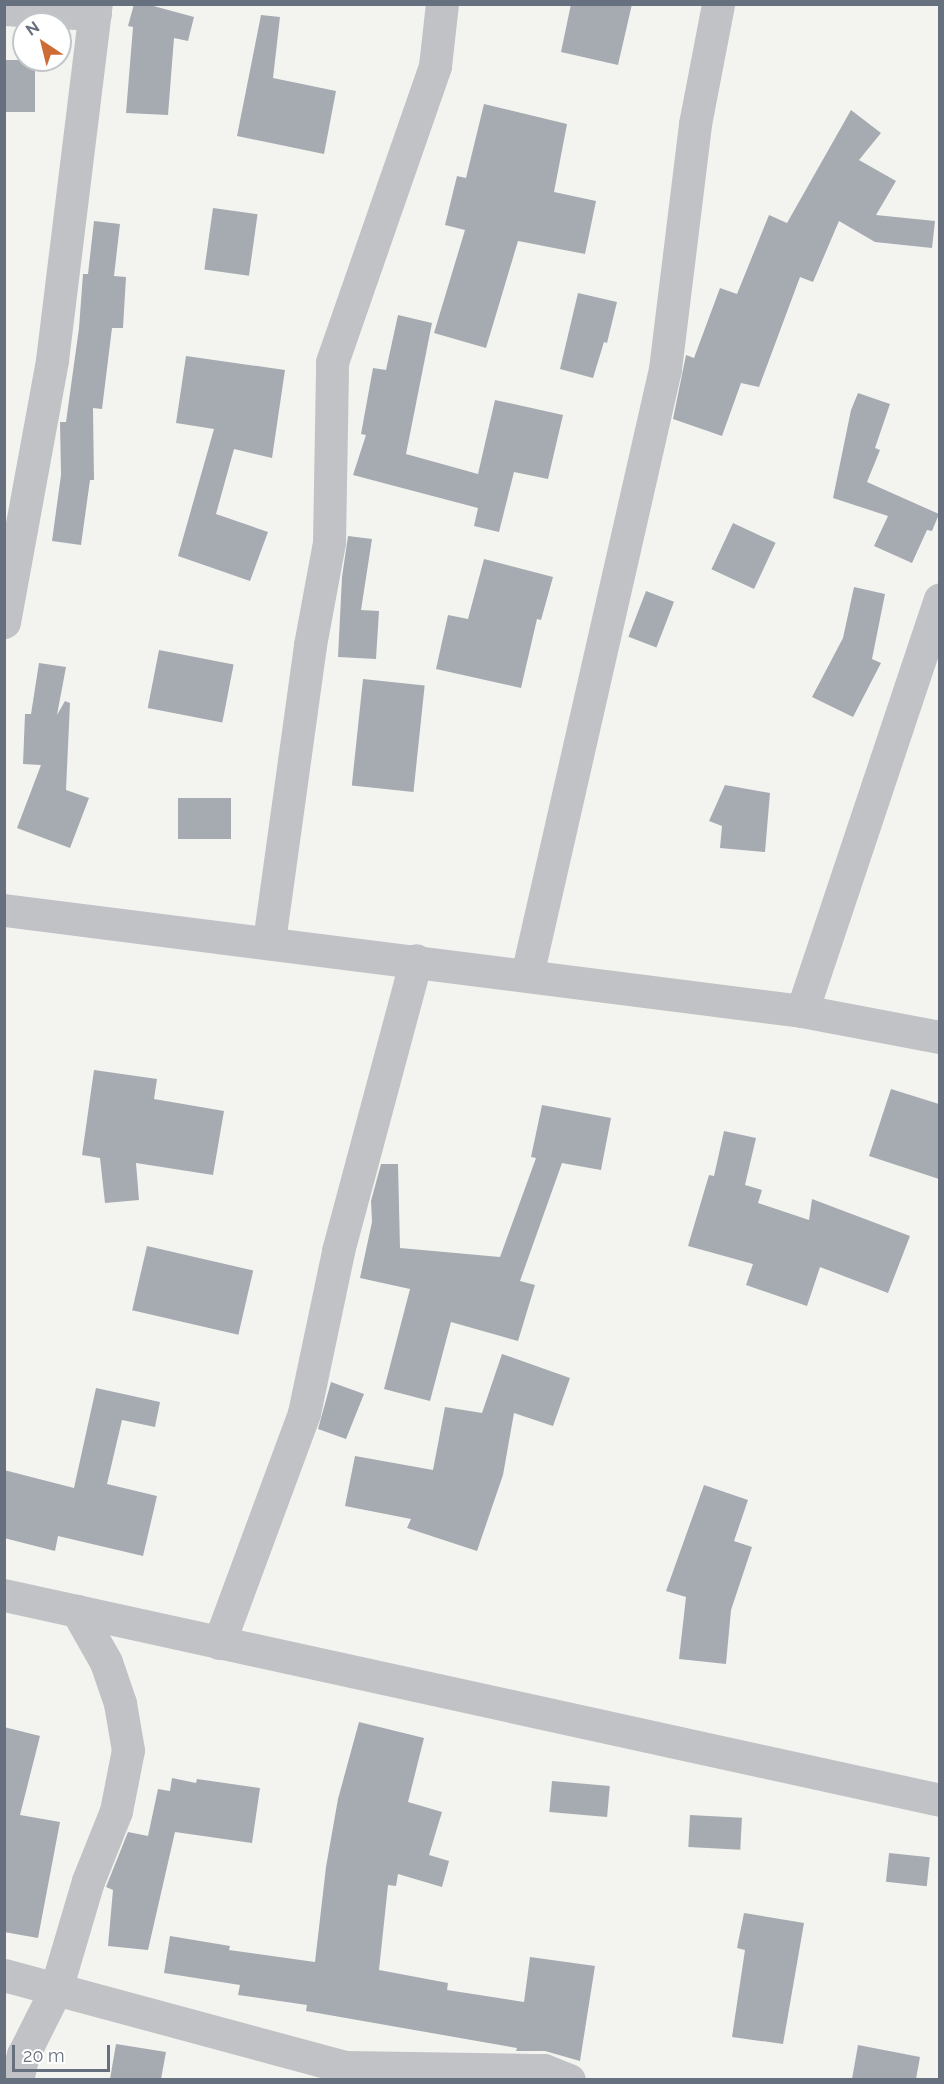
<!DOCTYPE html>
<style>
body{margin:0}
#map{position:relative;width:944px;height:2084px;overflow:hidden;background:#f3f4f0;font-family:Raleway,sans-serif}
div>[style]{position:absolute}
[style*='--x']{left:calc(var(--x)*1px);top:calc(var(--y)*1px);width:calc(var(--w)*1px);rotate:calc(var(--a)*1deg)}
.building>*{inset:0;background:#a6abb2;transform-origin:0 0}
.street>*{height:33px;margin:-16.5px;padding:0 16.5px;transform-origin:16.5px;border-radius:16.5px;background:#c0c2c5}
span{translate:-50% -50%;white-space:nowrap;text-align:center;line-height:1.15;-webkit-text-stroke:6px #fff;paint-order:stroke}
.frame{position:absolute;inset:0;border:6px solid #66707e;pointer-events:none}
.north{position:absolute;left:12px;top:12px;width:60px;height:60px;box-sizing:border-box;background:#fff;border:2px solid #c2c6cb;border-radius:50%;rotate:325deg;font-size:16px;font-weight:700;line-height:24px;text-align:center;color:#66707e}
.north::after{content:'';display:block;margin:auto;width:21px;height:27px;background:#ce6c36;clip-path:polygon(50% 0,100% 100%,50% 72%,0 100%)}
.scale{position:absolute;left:12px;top:2045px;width:98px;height:27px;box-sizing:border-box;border:3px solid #66707e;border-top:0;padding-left:8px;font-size:18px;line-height:21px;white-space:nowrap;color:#66707e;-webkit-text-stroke:4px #fff;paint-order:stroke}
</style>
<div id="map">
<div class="building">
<i style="clip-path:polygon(134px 4px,146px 4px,194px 17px,188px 41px,174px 38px,168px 115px,126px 113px,133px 27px,128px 26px)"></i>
<i style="clip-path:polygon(571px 4px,632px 4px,618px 65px,561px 52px)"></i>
<i style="clip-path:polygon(261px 15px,280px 17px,273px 78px,336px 91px,324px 154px,237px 136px)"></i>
<i style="left:4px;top:60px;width:31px;height:52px"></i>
<i style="clip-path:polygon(484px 104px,567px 124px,554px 192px,596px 201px,585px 254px,518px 241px,486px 348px,434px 333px,465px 230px,445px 225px,457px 176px,466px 178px)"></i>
<i style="clip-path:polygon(851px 110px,881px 133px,859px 160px,896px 181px,876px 215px,935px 221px,932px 248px,875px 242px,839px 221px,813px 282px,800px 277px,759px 387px,741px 383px,722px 436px,673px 419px,686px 355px,694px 358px,720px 288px,737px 294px,769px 215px,787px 223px)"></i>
<i style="left:213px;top:208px;width:45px;height:62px;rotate:8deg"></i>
<i style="clip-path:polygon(94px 221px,120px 224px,114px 276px,126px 277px,123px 328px,112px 328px,102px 409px,93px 408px,94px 480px,90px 480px,81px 545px,52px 541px,61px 475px,60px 422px,66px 422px,79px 328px,83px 274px,88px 274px)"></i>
<i style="clip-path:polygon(578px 293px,617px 302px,607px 343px,604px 342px,593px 378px,560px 369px)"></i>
<i style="clip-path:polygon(398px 315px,432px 323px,406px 454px,478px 474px,495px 400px,563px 415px,548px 479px,514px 472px,499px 532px,474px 526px,478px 508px,353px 475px,366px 435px,361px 434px,373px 368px,386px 370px)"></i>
<i style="clip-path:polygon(186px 356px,285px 370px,272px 458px,234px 449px,216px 514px,268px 532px,250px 581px,178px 556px,214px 429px,176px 423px)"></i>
<i style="clip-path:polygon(858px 393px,890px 404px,875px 448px,880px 450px,867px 482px,939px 514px,932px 531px,927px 530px,912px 563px,874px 546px,888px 516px,833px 498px,851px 410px)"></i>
<i style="left:733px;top:523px;width:47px;height:51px;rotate:25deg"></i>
<i style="clip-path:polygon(348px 536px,372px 539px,361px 610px,379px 611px,376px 659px,338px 657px,342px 577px)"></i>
<i style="clip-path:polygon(484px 559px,553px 577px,541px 620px,537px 619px,521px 688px,436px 669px,448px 615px,468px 619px)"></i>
<i style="clip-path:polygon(854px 587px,885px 594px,872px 659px,881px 663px,853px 717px,812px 697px,843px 638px)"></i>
<i style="left:646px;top:591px;width:30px;height:49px;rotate:21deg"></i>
<i style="left:159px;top:650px;width:76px;height:59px;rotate:11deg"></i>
<i style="clip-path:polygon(39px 663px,66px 667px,57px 715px,65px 701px,70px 703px,66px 790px,89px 798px,70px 848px,17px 828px,41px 765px,23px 764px,25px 714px,31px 714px)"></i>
<i style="left:363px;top:679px;width:62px;height:107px;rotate:6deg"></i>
<i style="clip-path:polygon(725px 785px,770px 793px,765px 852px,720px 848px,722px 826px,709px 821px)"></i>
<i style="left:178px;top:798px;width:53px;height:41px"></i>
<i style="clip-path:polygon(94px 1070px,157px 1079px,154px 1099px,224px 1111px,213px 1175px,136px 1163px,139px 1200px,105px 1203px,100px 1158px,82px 1155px)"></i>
<i style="clip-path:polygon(891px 1089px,939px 1104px,939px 1179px,869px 1156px)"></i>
<i style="clip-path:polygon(542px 1105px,611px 1118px,601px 1170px,562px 1163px,520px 1281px,535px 1285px,518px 1341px,451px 1322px,430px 1401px,384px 1389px,410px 1289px,360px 1278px,372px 1222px,371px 1201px,381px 1164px,398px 1164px,400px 1248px,500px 1257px,536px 1158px,531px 1157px)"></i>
<i style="clip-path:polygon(724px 1131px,756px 1138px,745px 1185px,762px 1190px,758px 1203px,809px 1220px,812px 1199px,910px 1236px,888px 1293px,820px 1267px,807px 1306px,746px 1285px,753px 1264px,688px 1246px,709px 1175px,714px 1176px)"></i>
<i style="left:147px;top:1246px;width:109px;height:66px;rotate:13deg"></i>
<i style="clip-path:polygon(502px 1354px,570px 1378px,553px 1426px,514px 1413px,503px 1475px,477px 1551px,407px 1528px,411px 1519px,345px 1506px,355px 1456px,433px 1470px,445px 1407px,482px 1413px)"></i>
<i style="clip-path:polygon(331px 1382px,364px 1394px,346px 1439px,318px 1429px)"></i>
<i style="clip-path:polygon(96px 1388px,160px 1402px,155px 1427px,122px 1420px,107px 1484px,157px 1496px,143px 1556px,58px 1536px,55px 1551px,4px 1538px,4px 1470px,74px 1488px)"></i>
<i style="clip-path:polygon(704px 1485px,748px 1500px,734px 1541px,752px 1547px,731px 1610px,726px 1664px,679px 1659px,686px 1597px,666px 1591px)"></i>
<i style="clip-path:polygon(359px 1722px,424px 1738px,408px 1802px,442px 1812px,429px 1855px,449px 1861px,442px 1887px,398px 1874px,396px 1886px,388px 1885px,379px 1970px,448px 1983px,447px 1990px,524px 2002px,530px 1957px,595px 1966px,580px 2061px,545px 2051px,516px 2051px,517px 2048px,306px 2011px,307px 2005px,238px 1995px,240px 1985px,164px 1973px,170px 1936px,230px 1946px,229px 1950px,315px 1962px,326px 1867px,338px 1799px)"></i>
<i style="clip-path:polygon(4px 1727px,40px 1736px,20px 1815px,60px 1822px,38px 1938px,4px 1932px)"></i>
<i style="clip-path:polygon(172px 1778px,196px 1783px,197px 1779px,260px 1788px,252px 1843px,175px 1832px,148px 1950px,108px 1946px,113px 1890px,106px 1887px,128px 1832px,148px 1836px,158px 1789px,170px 1791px)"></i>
<i style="left:552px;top:1781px;width:58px;height:31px;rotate:5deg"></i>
<i style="left:690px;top:1815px;width:52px;height:32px;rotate:3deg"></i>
<i style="left:889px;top:1853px;width:41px;height:29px;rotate:6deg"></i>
<i style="clip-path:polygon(744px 1913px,804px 1923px,783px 2044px,732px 2037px,745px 1950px,737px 1948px)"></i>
<i style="clip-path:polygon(116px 2044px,166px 2052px,161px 2079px,110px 2079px)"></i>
<i style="clip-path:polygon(858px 2045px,920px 2057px,916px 2079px,852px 2079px)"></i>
</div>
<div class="street">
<i style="--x:4;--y:9;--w:91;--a:3.1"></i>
<i style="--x:4;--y:622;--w:266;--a:-79.6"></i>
<i style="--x:52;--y:360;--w:359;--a:-83"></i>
<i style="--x:4;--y:910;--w:804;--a:7.21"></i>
<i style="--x:802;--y:1011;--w:140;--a:10.7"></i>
<i style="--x:269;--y:941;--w:299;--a:-82.1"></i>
<i style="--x:310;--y:645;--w:105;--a:-79.5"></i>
<i style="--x:329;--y:542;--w:180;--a:-89"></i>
<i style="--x:332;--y:362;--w:313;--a:-70.8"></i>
<i style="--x:435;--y:66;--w:62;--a:-83.6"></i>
<i style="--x:527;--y:975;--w:622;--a:-77.17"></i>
<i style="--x:665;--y:369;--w:247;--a:-83"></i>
<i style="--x:695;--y:124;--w:122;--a:-79.1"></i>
<i style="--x:802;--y:1011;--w:434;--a:-71.5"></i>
<i style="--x:4;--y:1595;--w:958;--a:12.35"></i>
<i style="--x:219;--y:1643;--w:245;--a:-69.7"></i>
<i style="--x:304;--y:1413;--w:166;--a:-78.1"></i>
<i style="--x:338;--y:1251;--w:301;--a:-75"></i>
<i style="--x:4;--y:1975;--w:353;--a:15.1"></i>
<i style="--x:345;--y:2067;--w:14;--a:107"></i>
<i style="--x:345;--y:2067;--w:199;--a:0.9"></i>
<i style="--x:544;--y:2070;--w:27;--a:22"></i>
<i style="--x:17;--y:2080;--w:26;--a:-77"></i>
<i style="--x:23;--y:2055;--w:74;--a:-63.4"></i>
<i style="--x:56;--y:1989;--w:113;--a:-73.5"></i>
<i style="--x:88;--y:1881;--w:75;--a:-68.2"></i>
<i style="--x:116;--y:1811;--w:62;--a:-78.9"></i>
<i style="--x:128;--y:1750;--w:48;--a:-99.7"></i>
<i style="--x:120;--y:1703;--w:43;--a:-108.9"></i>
<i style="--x:106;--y:1662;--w:59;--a:-119.6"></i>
</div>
<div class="frame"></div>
<div class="north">N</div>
<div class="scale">20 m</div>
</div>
